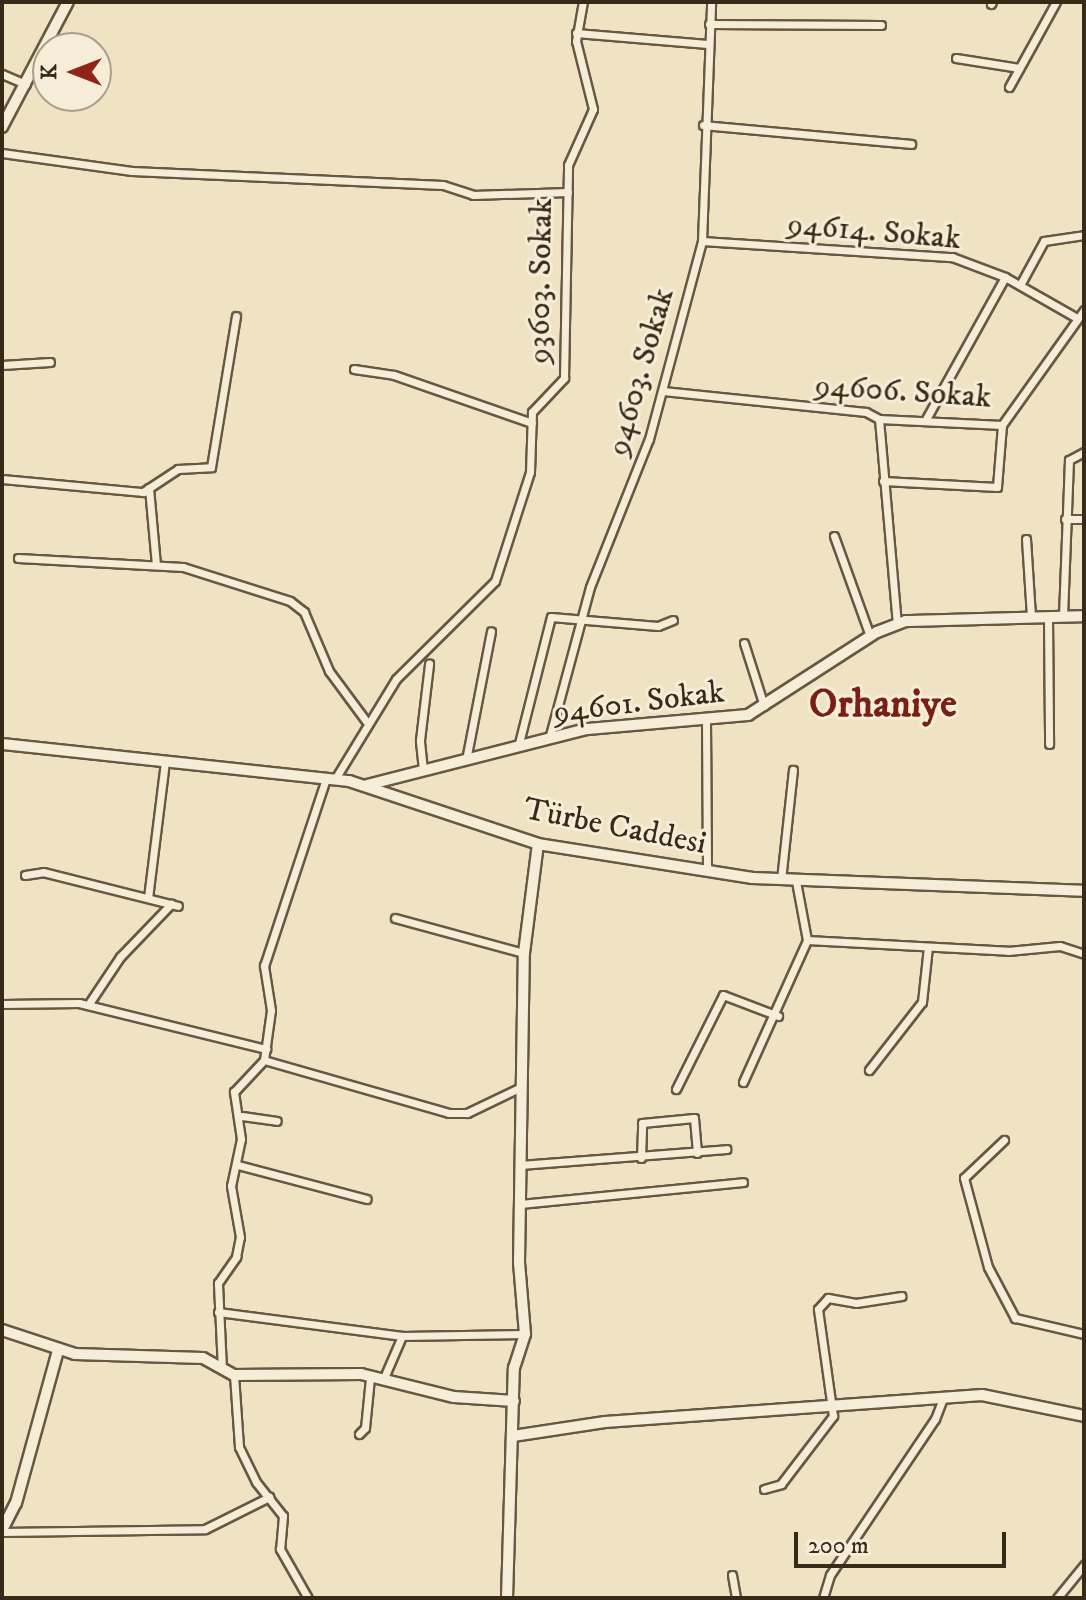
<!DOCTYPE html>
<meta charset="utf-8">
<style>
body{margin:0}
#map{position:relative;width:1086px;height:1600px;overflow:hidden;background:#f0e3c3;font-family:"IM FELL DW Pica",serif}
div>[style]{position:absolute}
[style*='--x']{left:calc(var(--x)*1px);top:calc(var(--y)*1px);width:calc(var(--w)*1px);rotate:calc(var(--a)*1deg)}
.roads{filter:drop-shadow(2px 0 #665843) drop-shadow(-2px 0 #665843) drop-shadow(0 2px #665843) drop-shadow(0 -2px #665843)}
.street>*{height:7px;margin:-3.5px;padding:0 3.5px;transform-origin:3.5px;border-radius:3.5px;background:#f5edd8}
.secondary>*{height:10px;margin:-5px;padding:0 5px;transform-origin:5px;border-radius:5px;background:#f5edd8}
span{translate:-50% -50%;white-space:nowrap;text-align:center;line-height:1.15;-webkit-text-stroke:6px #f5edd8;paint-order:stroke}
.street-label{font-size:32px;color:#382a18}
.district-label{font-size:40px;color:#7a1f14;font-weight:700}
.frame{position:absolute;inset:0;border:4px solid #382a18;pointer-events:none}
.north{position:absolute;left:32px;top:32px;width:80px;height:80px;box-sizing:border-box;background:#f5edd8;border:2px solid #a99f8b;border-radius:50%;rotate:270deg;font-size:22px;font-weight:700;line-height:32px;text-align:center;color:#382a18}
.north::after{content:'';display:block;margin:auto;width:28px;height:36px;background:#8f2418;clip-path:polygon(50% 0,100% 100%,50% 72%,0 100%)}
.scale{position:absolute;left:794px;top:1532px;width:212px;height:36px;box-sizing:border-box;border:4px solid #382a18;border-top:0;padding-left:10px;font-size:24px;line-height:28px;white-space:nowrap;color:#382a18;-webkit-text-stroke:6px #f5edd8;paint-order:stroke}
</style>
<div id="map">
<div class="roads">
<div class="street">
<i style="--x:991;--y:4;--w:2;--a:-63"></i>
<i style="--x:709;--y:24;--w:172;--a:0.3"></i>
<i style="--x:576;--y:33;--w:132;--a:4.8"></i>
<i style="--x:956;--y:58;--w:64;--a:9"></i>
<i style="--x:2;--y:74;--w:26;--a:23"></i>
<i style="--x:1009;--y:87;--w:97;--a:-61.1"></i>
<i style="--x:703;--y:125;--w:209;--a:5.2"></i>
<i style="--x:2;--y:153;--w:131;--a:7.9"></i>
<i style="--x:132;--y:171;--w:311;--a:2.6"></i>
<i style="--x:443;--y:185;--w:32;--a:18"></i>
<i style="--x:473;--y:195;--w:95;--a:-1.8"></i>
<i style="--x:702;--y:241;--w:251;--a:3.7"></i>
<i style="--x:952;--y:257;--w:57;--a:20.7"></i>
<i style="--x:1005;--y:277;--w:83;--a:29.7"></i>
<i style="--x:1020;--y:285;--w:50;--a:-61.4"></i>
<i style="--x:1044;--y:241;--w:40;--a:-8.5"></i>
<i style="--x:2;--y:365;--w:48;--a:-3.6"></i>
<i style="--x:354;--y:369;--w:40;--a:8.5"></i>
<i style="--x:394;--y:375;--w:146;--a:19.2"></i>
<i style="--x:663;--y:391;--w:204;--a:5.9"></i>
<i style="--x:866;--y:412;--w:15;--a:28"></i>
<i style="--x:879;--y:419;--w:123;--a:2.8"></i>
<i style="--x:1002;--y:425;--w:141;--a:-54.5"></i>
<i style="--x:879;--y:419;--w:205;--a:85"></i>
<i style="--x:926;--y:419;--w:162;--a:-60.9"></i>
<i style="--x:2;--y:479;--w:142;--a:5.3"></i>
<i style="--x:143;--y:492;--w:42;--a:-33.3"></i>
<i style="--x:178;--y:469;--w:33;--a:-3"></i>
<i style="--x:211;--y:467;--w:153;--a:-80.6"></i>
<i style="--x:883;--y:481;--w:114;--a:3"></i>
<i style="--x:997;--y:487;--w:62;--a:-85.4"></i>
<i style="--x:149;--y:488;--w:77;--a:84.8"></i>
<i style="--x:1065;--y:519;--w:19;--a:0"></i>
<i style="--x:834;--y:536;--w:106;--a:70.2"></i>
<i style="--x:1026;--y:539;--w:77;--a:86.3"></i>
<i style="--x:18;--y:558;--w:165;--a:3.1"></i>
<i style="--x:183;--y:567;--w:112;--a:17.6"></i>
<i style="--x:290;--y:601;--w:18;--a:38"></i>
<i style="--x:304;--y:612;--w:64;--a:67"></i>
<i style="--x:329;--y:671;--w:62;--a:53.5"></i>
<i style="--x:1063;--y:616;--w:156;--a:-87.8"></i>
<i style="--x:1069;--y:460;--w:17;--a:-28"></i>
<i style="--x:1048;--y:617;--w:127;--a:89.5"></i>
<i style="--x:744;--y:643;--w:66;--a:72.4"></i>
<i style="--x:706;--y:722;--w:148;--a:89.6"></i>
<i style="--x:549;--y:739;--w:157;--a:-74.9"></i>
<i style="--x:590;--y:587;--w:159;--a:-68.3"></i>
<i style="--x:649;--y:439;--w:205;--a:-75"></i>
<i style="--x:702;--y:241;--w:239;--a:-87.8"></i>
<i style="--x:518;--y:747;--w:134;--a:-75.8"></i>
<i style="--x:551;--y:617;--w:107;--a:4.8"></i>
<i style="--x:658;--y:626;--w:16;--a:-22"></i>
<i style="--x:466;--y:760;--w:131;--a:-79"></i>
<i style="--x:423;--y:770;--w:30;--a:-96"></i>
<i style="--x:420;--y:740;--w:77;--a:-83.2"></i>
<i style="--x:335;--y:779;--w:117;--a:-58.6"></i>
<i style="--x:396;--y:679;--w:139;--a:-44.7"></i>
<i style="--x:495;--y:581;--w:114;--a:-72.2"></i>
<i style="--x:530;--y:472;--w:60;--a:-88.1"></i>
<i style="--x:532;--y:412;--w:47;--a:-46.7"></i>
<i style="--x:564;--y:378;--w:213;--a:-88.9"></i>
<i style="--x:568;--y:165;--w:61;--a:-65.9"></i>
<i style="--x:593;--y:109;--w:70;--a:-104"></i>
<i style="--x:576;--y:41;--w:40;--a:-80"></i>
<i style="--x:25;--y:875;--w:18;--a:-9"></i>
<i style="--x:43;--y:872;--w:139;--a:14.1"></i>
<i style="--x:781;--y:880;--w:111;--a:-83.8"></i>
<i style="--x:148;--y:898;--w:137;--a:-82.9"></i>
<i style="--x:395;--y:918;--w:134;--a:15.2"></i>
<i style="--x:807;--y:940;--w:201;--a:3.1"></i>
<i style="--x:1008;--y:951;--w:52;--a:-5.5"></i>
<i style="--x:1060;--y:946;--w:25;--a:18"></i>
<i style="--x:2;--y:1004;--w:77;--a:-0.7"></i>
<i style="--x:79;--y:1003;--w:193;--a:13.8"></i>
<i style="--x:88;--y:1005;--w:58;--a:-56.3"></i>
<i style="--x:120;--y:957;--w:74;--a:-46.1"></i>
<i style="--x:264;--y:1060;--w:192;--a:16"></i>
<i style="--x:449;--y:1113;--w:18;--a:0"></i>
<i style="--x:467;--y:1113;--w:58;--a:-25.7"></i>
<i style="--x:869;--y:1070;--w:86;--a:-52.1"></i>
<i style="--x:922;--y:1002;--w:55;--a:-83.8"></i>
<i style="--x:743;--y:1082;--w:156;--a:-65.7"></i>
<i style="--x:807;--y:940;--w:60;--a:-100.6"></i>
<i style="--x:676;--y:1089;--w:105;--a:-63.4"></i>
<i style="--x:723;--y:995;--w:59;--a:20.9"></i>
<i style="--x:242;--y:1116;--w:35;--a:8"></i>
<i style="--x:1004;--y:1140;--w:55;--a:136.5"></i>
<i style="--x:964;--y:1178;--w:92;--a:74.9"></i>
<i style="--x:988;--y:1267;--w:58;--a:62.1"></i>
<i style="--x:1015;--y:1318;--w:71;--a:13.1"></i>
<i style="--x:641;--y:1158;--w:35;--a:-88"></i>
<i style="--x:642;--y:1123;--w:52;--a:-5.5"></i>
<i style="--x:694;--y:1118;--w:35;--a:85"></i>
<i style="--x:238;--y:1165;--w:133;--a:14.8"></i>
<i style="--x:520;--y:1165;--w:207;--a:-4.4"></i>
<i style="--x:520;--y:1204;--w:224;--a:-5.6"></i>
<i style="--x:218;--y:1312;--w:186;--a:7.4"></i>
<i style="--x:402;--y:1336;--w:123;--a:-0.9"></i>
<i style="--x:222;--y:1369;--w:86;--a:-92.7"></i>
<i style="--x:218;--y:1283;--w:32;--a:-55"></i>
<i style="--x:236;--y:1257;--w:20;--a:-79"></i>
<i style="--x:240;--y:1237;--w:52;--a:-100"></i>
<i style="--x:231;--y:1186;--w:48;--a:-78"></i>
<i style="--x:241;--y:1139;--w:48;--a:-98.5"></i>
<i style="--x:234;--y:1092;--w:44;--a:-46.8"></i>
<i style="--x:264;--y:1060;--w:50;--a:-82"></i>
<i style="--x:271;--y:1010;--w:45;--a:-99"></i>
<i style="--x:264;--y:966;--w:197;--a:-71.7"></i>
<i style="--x:234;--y:1375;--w:72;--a:86"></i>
<i style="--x:239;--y:1447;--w:39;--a:64"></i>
<i style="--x:256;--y:1482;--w:43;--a:51.5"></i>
<i style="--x:283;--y:1516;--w:33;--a:95"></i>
<i style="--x:280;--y:1549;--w:56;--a:60.3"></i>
<i style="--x:383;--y:1380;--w:48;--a:-66.6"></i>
<i style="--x:359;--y:1434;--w:8;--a:-45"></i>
<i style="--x:365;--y:1428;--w:50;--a:-84.3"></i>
<i style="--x:764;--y:1489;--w:18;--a:-16"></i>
<i style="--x:781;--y:1484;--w:86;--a:-52.6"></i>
<i style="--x:833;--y:1416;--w:108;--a:-98"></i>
<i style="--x:818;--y:1309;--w:15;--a:-48"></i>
<i style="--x:828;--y:1298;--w:28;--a:10"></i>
<i style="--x:856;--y:1303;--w:46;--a:-8.8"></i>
<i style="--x:2;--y:1532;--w:203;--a:-0.8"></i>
<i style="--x:205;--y:1529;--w:72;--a:-26.6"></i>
<i style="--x:732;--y:1575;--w:23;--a:80"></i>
<i style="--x:823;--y:1598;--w:24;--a:-73"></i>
<i style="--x:830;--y:1575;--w:188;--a:-56.1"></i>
<i style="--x:935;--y:1419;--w:22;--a:-69"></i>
<i style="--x:1057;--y:1598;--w:43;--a:-50.7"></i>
</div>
<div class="secondary">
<i style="--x:2;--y:127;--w:141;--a:-62.2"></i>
<i style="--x:2;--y:744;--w:349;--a:6.1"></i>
<i style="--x:349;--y:781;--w:199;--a:18.4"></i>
<i style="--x:538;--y:844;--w:217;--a:9"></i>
<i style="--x:752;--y:878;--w:332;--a:2.2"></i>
<i style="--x:367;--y:785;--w:227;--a:-14.3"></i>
<i style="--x:587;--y:729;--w:162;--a:-5"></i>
<i style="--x:748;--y:715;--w:153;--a:-32.8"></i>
<i style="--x:877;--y:632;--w:31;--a:-21"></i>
<i style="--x:906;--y:621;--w:178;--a:-1.6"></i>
<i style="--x:2;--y:1330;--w:77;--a:18.2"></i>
<i style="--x:75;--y:1354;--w:128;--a:1.8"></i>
<i style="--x:203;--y:1358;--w:35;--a:29"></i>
<i style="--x:234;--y:1375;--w:127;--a:-0.5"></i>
<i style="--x:361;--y:1374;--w:96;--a:13.9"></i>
<i style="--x:454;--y:1397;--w:60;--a:3.8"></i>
<i style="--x:513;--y:1436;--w:93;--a:-8.7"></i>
<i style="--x:605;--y:1422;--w:378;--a:-4.1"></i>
<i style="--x:982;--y:1395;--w:104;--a:11.6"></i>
<i style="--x:2;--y:1530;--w:30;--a:-63"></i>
<i style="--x:16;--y:1503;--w:159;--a:-74.6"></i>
<i style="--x:507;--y:1598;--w:230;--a:-88.3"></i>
<i style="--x:514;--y:1368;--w:36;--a:-72"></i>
<i style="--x:525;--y:1334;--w:72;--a:-94.8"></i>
<i style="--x:519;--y:1262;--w:309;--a:-89.1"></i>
<i style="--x:524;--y:953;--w:110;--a:-82.7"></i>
</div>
</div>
<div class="street-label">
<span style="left:874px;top:232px;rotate:5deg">94614. Sokak</span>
<span style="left:541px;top:281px;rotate:-89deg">93603. Sokak</span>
<span style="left:641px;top:372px;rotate:-74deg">94603. Sokak</span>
<span style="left:903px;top:392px;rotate:4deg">94606. Sokak</span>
<span style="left:639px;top:703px;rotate:-7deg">94601. Sokak</span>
<span style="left:615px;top:827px;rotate:11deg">Türbe Caddesi</span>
</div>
<div class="district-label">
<span style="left:883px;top:705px">Orhaniye</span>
</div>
<div class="frame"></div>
<div class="north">K</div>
<div class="scale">200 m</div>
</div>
